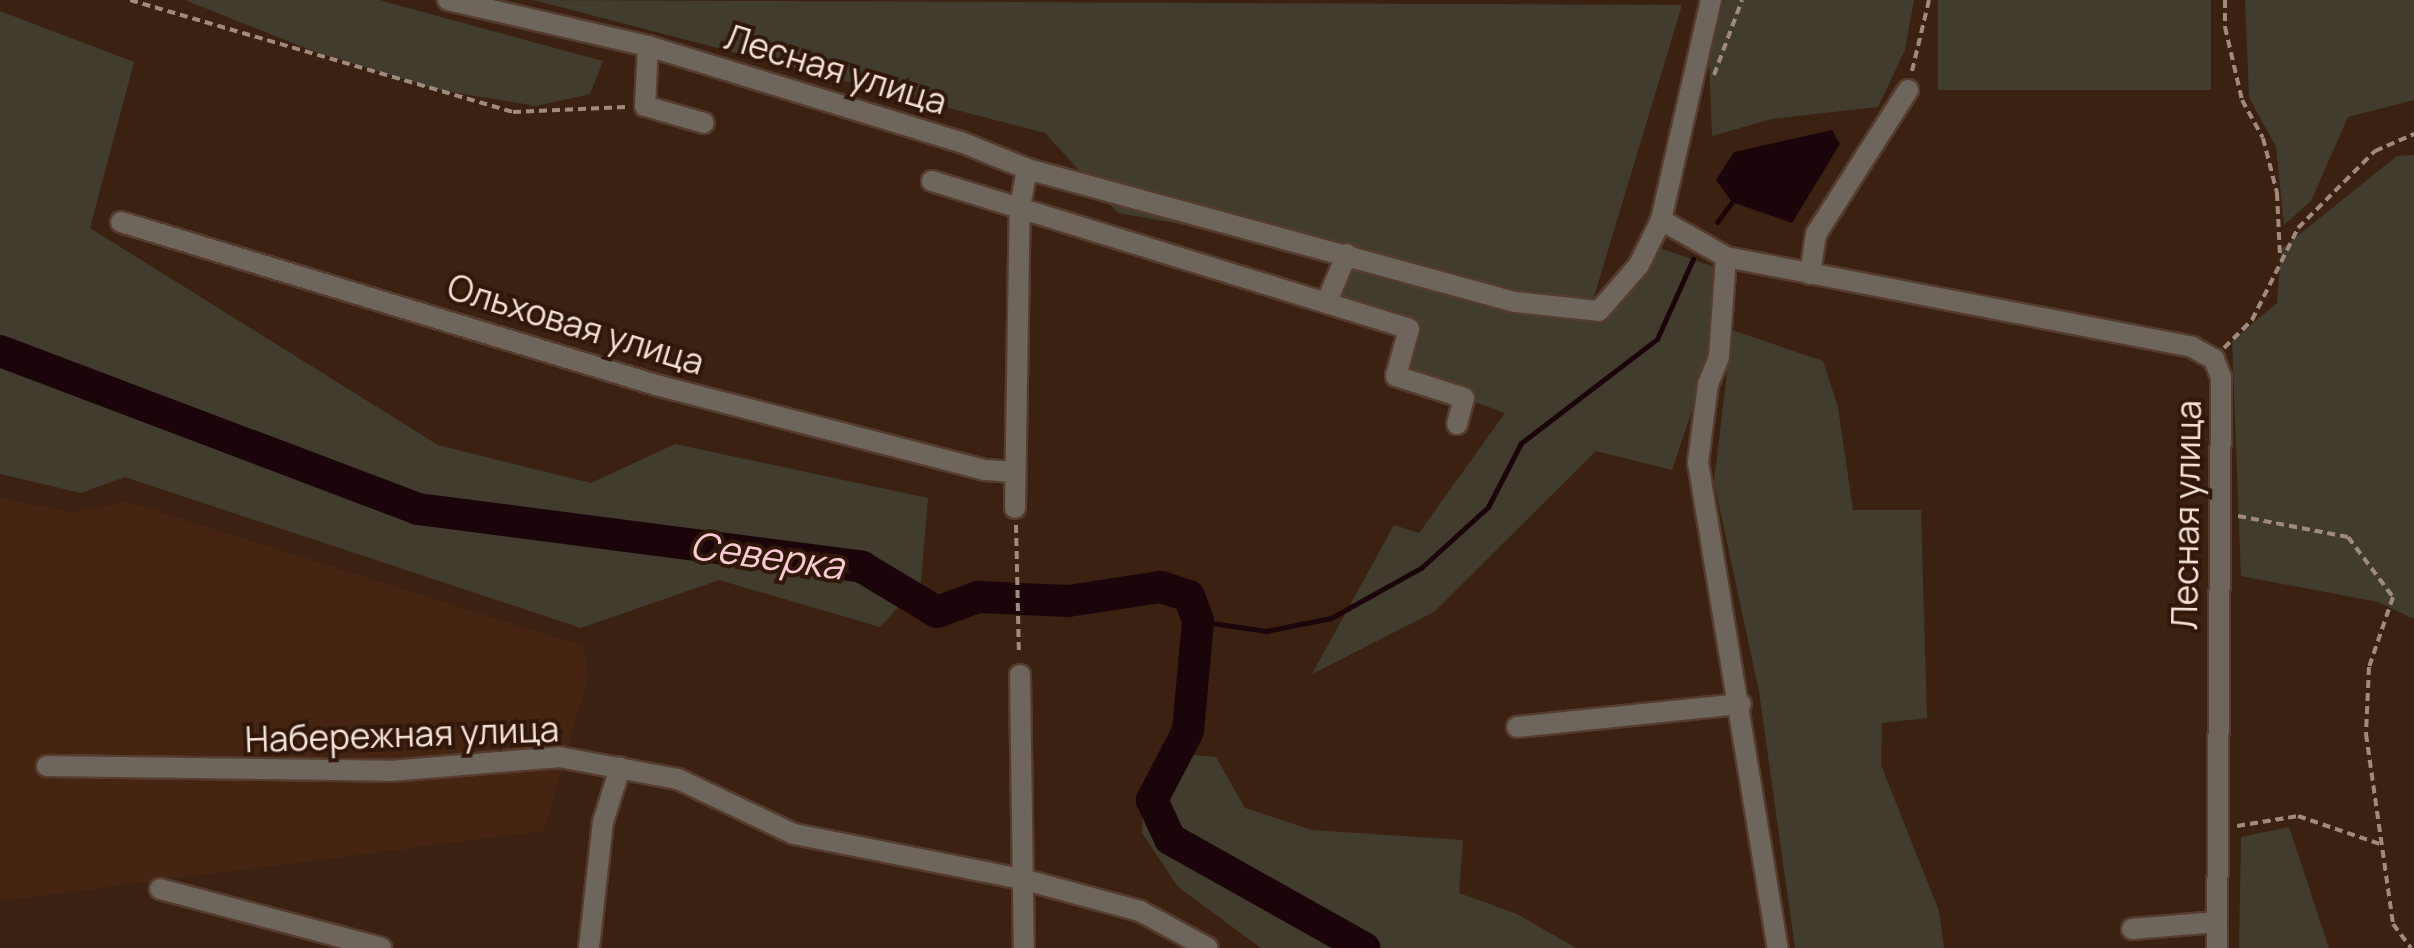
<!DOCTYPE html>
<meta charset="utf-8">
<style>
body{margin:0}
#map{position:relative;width:2414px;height:948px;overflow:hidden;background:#3b2112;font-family:Manrope,sans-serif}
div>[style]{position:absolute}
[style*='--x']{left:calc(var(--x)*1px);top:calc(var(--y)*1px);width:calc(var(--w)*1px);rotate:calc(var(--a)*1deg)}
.built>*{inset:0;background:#452512}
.green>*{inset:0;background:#413c2d;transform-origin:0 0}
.water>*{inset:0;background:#1b050b}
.stream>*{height:5px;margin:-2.5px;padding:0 2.5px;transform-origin:2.5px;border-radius:2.5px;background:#1b050b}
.river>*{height:32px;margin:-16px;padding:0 16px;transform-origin:16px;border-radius:16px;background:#1b050b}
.path>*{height:4px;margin-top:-2px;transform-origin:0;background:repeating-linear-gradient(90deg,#a08a7e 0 8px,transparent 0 13px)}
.roads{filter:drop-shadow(2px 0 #553c2e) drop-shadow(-2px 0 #553c2e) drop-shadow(0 2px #553c2e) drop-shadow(0 -2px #553c2e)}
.minor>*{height:20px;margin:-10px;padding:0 10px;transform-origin:10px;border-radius:10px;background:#6e665c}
span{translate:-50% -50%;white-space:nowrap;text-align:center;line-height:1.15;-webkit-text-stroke:8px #301709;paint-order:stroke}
.street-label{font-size:35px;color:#f3e1d8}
.water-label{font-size:38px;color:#facad4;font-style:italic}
</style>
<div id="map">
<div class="built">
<i style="clip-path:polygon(0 498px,75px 513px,125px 501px,583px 646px,588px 676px,544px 831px,0 901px)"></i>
</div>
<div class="green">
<i style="clip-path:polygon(185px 0,379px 0,603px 61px,590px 94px,536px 106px,434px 89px,310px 50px)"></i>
<i style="clip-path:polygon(533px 0,1682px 5px,1593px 300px,1595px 324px,1660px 248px,1717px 268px,1710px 358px,1672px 470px,1596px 451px,1434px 612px,1312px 674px,1394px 525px,1419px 533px,1505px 413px,1400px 375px,1414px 327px,1335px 299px,1356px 255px,1118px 213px,1045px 133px)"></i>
<i style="clip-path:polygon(1724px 0,1914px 0,1905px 50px,1878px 107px,1772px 119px,1712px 136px,1709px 59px)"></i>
<i style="left:1938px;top:0;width:273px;height:90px"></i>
<i style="clip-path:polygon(2245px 0,2414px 0,2414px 100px,2348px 117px,2311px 201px,2284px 225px,2276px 147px,2249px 97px)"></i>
<i style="clip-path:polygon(0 11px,134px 62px,90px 228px,438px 445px,591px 483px,675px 444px,928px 498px,921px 583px,880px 627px,719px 580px,581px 628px,125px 477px,81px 493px,0 474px)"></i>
<i style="clip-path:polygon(2414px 155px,2414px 619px,2378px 602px,2241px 576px,2232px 341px,2277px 303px,2281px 249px,2397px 156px)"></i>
<i style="clip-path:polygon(1732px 330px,1823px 361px,1838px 407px,1853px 510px,1921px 510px,1927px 718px,1882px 723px,1881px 765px,1939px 911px,1944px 948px,1795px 948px,1759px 692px,1714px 482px)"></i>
<i style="clip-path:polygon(1162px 752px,1216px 757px,1245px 808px,1312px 830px,1463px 840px,1459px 893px,1517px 914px,1576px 948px,1261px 948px,1178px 887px,1142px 833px,1143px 789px)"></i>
<i style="clip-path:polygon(2289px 827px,2329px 948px,2239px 948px,2241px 837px)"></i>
</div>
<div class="water">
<i style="clip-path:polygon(1832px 130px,1840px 144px,1792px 223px,1732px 202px,1716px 180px,1734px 152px)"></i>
</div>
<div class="stream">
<i style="--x:1717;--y:222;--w:25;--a:-53"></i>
<i style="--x:1198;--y:621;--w:69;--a:8.4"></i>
<i style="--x:1266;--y:631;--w:66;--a:-11.3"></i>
<i style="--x:1331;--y:618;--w:103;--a:-29.1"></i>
<i style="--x:1421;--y:568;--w:91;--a:-42.3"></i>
<i style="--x:1488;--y:507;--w:72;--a:-62.7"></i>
<i style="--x:1521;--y:443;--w:171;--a:-37.4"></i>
<i style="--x:1657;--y:339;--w:88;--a:-65.8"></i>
</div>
<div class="river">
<i style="--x:0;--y:351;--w:447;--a:20.7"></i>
<i style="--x:418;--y:509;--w:448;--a:7.4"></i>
<i style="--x:862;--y:567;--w:87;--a:31"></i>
<i style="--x:937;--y:612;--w:44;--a:-20.1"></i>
<i style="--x:978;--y:597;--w:90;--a:2.5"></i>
<i style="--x:1068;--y:601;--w:94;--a:-8.6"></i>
<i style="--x:1161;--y:587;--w:29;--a:18"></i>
<i style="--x:1189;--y:596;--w:27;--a:70"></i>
<i style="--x:1198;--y:621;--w:110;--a:95.2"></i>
<i style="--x:1188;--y:731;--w:78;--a:117.6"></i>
<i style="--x:1152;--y:800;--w:43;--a:65.2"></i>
<i style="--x:1170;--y:839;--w:223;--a:29.3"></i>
</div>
<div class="path">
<i style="--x:130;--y:0;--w:399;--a:16.3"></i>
<i style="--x:513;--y:112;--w:113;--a:-2.5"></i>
<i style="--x:2225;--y:0;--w:27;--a:90"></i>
<i style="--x:2225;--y:27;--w:75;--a:76.9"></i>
<i style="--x:2242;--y:100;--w:43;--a:61.1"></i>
<i style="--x:2263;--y:138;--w:57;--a:75.7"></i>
<i style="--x:2277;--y:193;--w:63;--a:87.3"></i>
<i style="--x:1912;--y:71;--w:73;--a:-76.5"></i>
<i style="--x:1714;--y:75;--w:80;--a:-69.5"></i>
<i style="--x:2224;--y:348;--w:40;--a:-45"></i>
<i style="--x:2252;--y:320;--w:103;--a:-63.4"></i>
<i style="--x:2298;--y:228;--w:109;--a:-45"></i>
<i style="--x:2375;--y:151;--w:43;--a:-23.6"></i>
<i style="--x:2238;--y:516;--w:112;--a:10.8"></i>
<i style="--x:2348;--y:537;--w:75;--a:53.1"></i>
<i style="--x:2393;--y:597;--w:74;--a:108.9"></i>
<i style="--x:2369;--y:667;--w:67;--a:92.6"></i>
<i style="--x:2366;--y:734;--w:192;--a:81.9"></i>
<i style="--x:2393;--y:924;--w:30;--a:53"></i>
<i style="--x:1016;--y:525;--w:130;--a:88.7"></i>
<i style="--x:2237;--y:826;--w:62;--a:-9.3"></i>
<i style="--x:2298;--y:816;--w:87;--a:18.9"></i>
</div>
<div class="roads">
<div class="minor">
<i style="--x:448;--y:0;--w:205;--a:13"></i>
<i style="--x:648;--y:46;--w:327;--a:17.1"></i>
<i style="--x:961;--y:142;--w:71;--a:22.2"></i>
<i style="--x:1027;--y:169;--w:506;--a:15.25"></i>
<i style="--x:1515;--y:302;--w:84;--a:6.1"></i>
<i style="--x:1599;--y:311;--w:61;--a:-49"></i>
<i style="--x:1639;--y:265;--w:50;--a:-63.9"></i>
<i style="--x:1661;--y:220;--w:226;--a:-77.2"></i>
<i style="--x:648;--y:46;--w:60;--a:92.9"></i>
<i style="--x:645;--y:106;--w:61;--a:16.1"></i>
<i style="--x:932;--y:181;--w:499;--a:17.2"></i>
<i style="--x:1409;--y:329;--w:49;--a:105.5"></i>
<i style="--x:1396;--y:376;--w:71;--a:17.9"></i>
<i style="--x:1464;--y:398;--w:27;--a:105"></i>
<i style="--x:1661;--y:220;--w:75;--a:29.6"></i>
<i style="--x:1726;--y:257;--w:475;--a:10.9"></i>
<i style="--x:2192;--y:347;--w:25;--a:29"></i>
<i style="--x:2214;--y:359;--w:19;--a:69"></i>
<i style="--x:2221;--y:377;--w:571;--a:90.4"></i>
<i style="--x:121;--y:222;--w:559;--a:16.94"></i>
<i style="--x:656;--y:385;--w:340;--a:14.5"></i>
<i style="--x:985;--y:470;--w:30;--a:4"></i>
<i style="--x:1726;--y:257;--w:100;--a:94"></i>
<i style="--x:1719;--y:357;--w:29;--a:112"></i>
<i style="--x:1708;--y:384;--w:79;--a:97.3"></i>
<i style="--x:1698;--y:462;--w:493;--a:80.7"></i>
<i style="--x:1810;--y:274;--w:40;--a:-81.5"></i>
<i style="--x:1816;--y:234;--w:171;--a:-57.4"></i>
<i style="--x:1327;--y:301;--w:51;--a:-66.9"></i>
<i style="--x:1015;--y:508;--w:302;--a:-89.1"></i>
<i style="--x:1020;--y:206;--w:38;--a:-79"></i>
<i style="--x:1020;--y:675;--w:273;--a:89.2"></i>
<i style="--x:1517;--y:727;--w:225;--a:-5.9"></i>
<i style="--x:47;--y:766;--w:343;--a:0.8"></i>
<i style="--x:390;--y:771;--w:170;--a:-4.7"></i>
<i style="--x:559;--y:757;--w:121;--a:10.5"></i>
<i style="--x:678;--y:779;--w:128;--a:25.4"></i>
<i style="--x:794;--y:834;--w:232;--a:11.2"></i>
<i style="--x:1022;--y:879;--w:122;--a:15.2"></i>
<i style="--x:1140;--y:911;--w:77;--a:28.6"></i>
<i style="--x:160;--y:889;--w:229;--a:14.9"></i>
<i style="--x:2132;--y:929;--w:85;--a:-4.7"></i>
<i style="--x:589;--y:948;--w:127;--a:-83.7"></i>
<i style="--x:603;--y:822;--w:57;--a:-72.5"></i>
</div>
</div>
<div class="street-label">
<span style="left:836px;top:69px;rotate:17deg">Лесная улица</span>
<span style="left:576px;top:324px;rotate:17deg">Ольховая улица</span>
<span style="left:2186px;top:515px;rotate:-89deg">Лесная улица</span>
<span style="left:402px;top:734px;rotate:-2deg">Набережная улица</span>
</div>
<div class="water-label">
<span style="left:767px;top:555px;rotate:8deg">Северка</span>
</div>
</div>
